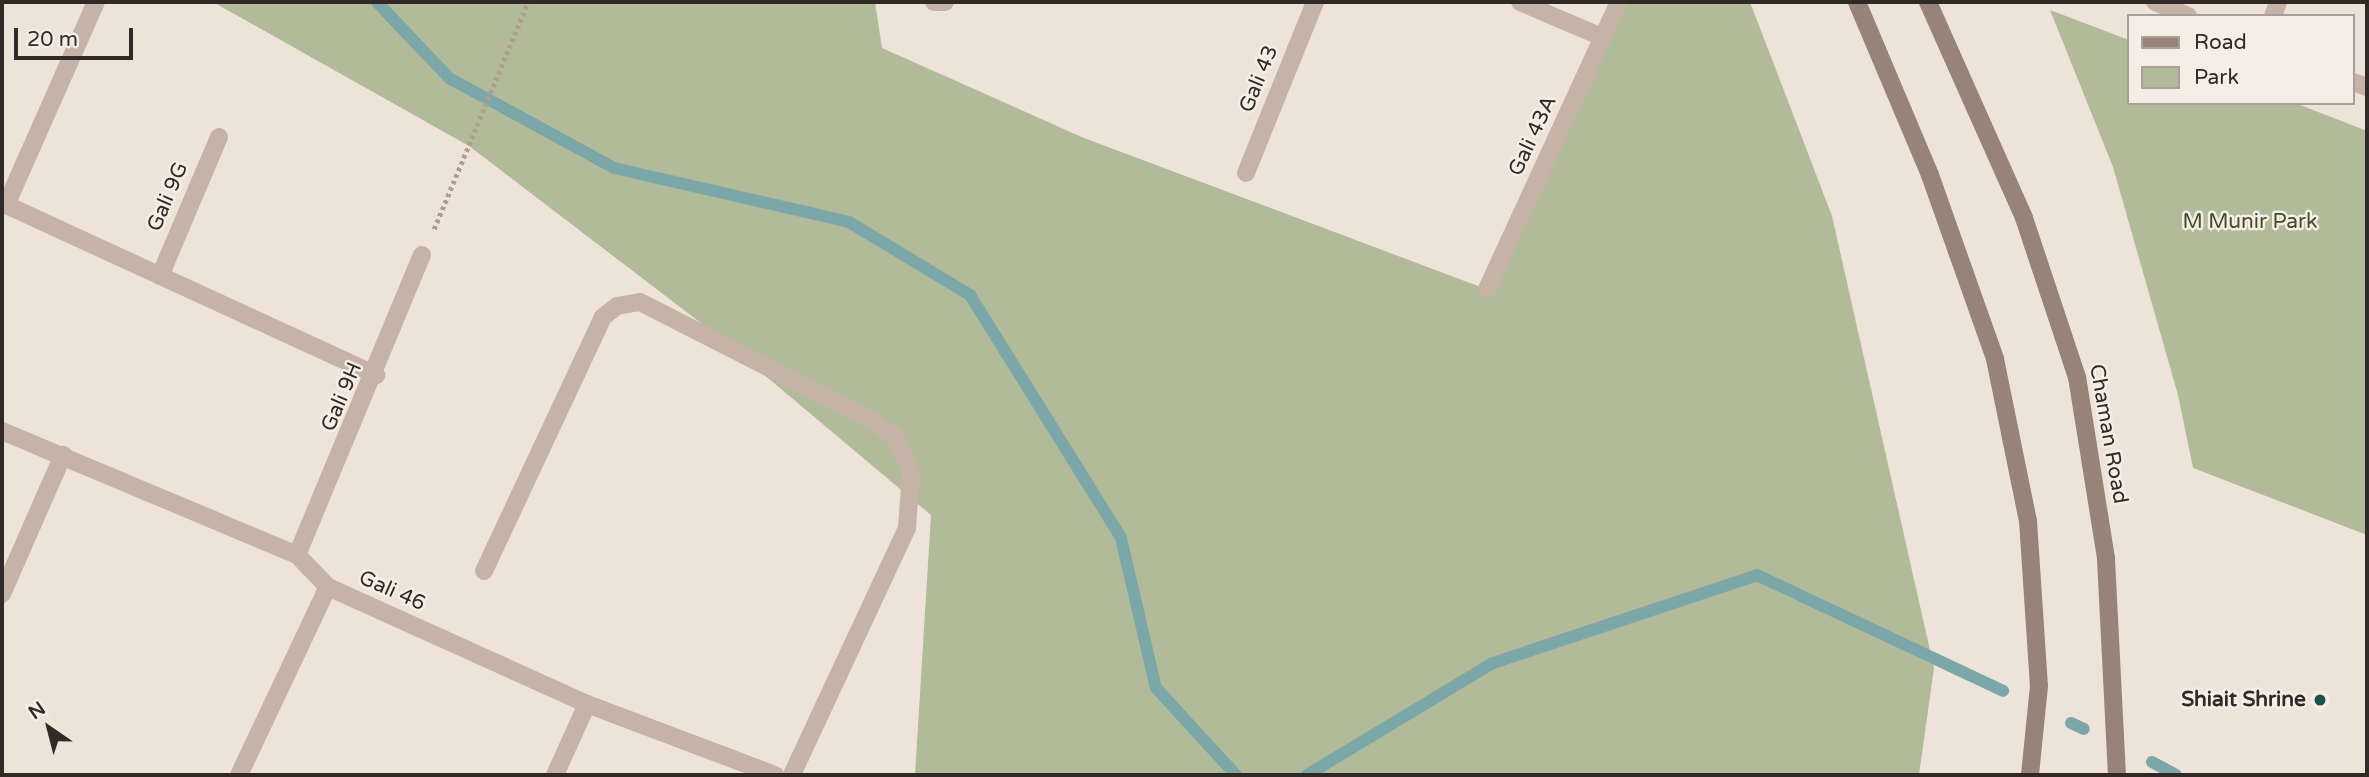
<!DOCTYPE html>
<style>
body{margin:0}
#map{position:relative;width:2369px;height:777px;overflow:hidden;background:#eee3d9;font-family:"Varela Round",sans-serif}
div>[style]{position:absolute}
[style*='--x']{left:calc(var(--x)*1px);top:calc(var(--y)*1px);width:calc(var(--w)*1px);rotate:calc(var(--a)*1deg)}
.green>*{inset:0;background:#b1bb9a}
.stream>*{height:12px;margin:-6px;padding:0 6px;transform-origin:6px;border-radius:6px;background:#7ba7a8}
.path>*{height:4.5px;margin-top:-2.25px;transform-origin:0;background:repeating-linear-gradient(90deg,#b09d91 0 3.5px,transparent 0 7px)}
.lane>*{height:18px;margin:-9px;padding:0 9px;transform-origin:9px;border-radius:9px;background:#c4b3a6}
.street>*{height:18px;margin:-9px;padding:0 9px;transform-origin:9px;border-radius:9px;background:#c4b3a6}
.secondary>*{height:18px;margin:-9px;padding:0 9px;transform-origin:9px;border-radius:9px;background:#988378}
.dots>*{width:19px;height:19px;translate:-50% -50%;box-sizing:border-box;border:4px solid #f6ede4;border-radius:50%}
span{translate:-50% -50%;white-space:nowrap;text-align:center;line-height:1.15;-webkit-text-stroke:5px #f6ede4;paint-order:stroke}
.street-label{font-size:21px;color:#312926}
.park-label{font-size:21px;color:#424d2d}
.poi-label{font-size:21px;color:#312926;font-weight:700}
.right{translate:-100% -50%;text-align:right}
.frame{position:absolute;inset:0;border:4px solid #312926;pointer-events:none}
.legend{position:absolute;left:2127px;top:14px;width:228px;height:91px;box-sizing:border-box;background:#f6ede4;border:2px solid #a79f98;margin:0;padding:9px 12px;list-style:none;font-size:21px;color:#312926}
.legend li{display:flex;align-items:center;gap:14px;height:35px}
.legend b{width:35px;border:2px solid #a79f98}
.north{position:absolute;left:14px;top:693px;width:70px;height:70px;-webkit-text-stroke:5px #f6ede4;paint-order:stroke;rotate:325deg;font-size:19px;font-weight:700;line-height:28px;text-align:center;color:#312926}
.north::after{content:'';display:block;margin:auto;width:24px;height:32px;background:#312926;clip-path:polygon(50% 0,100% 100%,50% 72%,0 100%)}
.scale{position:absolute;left:14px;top:28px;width:119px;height:32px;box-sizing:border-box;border:4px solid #312926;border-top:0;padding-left:9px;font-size:21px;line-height:24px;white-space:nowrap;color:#312926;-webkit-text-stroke:5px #f6ede4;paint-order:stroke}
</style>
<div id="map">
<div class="green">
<i style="clip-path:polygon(213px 2px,875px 2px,882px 48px,1084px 138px,1486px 289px,1628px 2px,1750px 2px,1832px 216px,1934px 668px,1919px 775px,915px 775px,931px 515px,718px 336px,469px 146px)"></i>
<i style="clip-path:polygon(2050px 10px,2129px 40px,2129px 103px,2295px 103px,2367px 131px,2367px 535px,2193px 468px,2178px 395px,2113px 167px)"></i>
</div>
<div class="stream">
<i style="--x:377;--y:2;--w:105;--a:46.5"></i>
<i style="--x:449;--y:78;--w:188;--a:28.6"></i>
<i style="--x:614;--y:168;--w:241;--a:12.9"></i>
<i style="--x:849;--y:222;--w:141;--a:31.1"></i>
<i style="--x:970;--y:295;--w:286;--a:58.1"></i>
<i style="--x:1121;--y:538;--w:154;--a:76.9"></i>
<i style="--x:1156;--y:688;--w:118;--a:47.4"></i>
<i style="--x:2071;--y:723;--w:14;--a:25"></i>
<i style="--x:2152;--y:762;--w:27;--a:28"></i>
<i style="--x:1307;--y:775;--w:217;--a:-31.1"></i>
<i style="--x:1493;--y:663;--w:278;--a:-18.4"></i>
<i style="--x:1757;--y:575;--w:272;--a:25.2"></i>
</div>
<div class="path">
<i style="--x:434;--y:229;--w:246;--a:-67.5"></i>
</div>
<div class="lane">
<i style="--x:1520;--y:2;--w:91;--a:23.2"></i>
<i style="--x:2;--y:594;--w:152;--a:-66.3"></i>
<i style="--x:239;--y:775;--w:208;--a:-64.7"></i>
</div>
<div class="street">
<i style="--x:934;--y:2;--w:11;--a:0"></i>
<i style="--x:2155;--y:2;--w:36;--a:23"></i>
<i style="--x:2273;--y:16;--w:15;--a:-70"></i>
<i style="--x:2353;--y:82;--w:15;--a:20"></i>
<i style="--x:1246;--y:173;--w:184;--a:-68"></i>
<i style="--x:2;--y:203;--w:412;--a:24.7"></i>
<i style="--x:6;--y:205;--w:222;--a:-66.1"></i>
<i style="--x:160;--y:276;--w:151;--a:-67"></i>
<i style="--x:1487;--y:289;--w:316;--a:-65.3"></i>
<i style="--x:2;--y:431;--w:320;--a:22.8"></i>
<i style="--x:297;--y:555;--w:45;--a:45.9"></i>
<i style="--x:328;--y:587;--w:284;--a:24.3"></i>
<i style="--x:587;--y:704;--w:201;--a:20.7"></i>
<i style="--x:297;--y:555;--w:325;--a:-67.4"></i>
<i style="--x:484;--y:571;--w:280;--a:-64.9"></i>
<i style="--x:603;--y:317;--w:18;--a:-38"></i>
<i style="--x:617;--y:306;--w:23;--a:-10"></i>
<i style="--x:640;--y:302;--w:260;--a:27"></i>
<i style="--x:872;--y:420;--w:29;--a:36"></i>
<i style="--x:895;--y:437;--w:39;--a:66"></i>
<i style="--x:911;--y:473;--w:55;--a:94.2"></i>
<i style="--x:907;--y:528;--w:272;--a:115"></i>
<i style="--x:555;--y:775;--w:78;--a:-65.7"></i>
</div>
<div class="secondary">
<i style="--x:1857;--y:2;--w:188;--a:67.1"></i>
<i style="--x:1930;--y:175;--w:195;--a:70.5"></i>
<i style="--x:1995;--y:359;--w:165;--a:78.5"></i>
<i style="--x:2028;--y:521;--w:165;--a:86.2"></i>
<i style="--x:2039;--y:686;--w:89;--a:95.8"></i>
<i style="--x:1928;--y:2;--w:236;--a:66"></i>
<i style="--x:2024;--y:218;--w:168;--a:71.6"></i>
<i style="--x:2077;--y:377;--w:184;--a:80.9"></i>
<i style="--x:2106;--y:559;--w:216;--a:87.1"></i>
</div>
<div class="dots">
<i style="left:2320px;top:700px;background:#204d4e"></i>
</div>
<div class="street-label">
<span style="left:1259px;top:79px;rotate:-68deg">Gali 43</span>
<span style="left:1533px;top:136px;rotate:-65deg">Gali 43A</span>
<span style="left:168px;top:197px;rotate:-67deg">Gali 9G</span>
<span style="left:342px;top:397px;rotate:-67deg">Gali 9H</span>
<span style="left:2108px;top:434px;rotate:80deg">Chaman Road</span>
<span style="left:392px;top:591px;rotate:24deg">Gali 46</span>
</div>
<div class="park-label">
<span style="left:2250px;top:222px">M Munir Park</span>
</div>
<div class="poi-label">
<span class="right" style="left:2306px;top:700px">Shiait Shrine</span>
</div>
<div class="frame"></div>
<ul class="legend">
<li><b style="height:9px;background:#988378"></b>Road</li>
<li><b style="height:19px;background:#b1bb9a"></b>Park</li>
</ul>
<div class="north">N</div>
<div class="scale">20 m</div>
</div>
